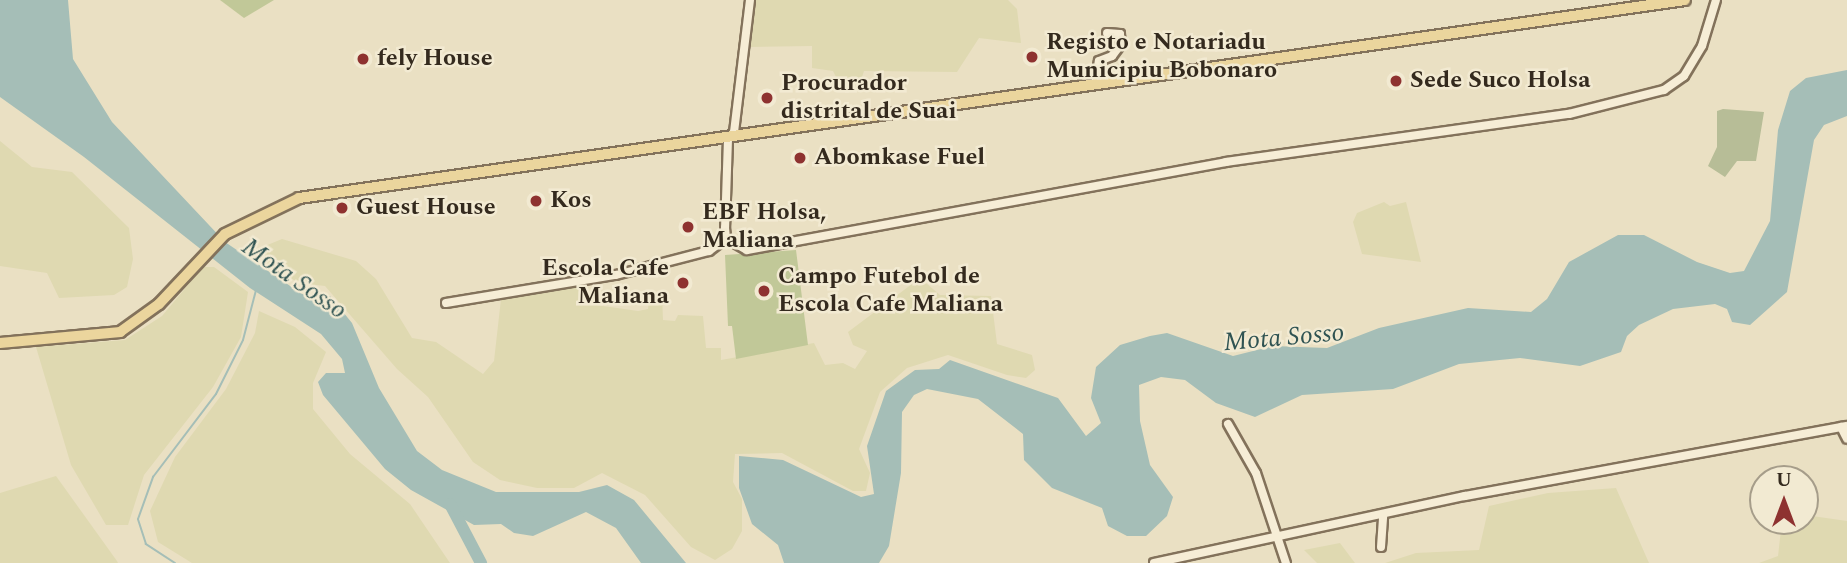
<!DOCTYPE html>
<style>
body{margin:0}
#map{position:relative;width:1847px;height:563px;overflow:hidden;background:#eae0c3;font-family:Spectral,serif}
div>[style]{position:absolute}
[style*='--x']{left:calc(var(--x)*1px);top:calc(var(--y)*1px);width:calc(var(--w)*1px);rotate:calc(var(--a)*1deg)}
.farmland>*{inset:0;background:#dfd9b1}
.green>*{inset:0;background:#c1c898}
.cemetery>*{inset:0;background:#b7bd97}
.water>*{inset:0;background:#a5beb7}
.stream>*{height:2px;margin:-1px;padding:0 1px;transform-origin:1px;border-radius:1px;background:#a5beb7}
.river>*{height:12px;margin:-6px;padding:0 6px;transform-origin:6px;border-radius:6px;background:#a5beb7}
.roads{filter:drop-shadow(2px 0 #83725b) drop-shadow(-2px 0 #83725b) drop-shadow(0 2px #83725b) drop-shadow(0 -2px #83725b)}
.minor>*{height:8px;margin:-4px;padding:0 4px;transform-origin:4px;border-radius:4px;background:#f6edd6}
.major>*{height:10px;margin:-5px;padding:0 5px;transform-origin:5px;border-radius:5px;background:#ebd59d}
.dots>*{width:19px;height:19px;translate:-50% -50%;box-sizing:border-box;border:4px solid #f2ead2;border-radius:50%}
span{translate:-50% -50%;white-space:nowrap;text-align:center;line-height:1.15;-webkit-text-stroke:5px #f2ead2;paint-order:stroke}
.poi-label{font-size:24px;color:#342a1e;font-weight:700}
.left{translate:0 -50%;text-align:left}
.right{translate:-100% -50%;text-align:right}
.water-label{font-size:26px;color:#2f5352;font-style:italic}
.north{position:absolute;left:1749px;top:465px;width:70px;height:70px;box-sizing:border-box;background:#f2ead2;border:2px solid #a69d8a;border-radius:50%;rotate:0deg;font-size:19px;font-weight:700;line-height:28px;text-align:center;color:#342a1e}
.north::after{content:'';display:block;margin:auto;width:24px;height:32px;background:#8e3230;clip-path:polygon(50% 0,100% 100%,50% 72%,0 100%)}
</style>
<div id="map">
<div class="farmland">
<i style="clip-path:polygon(755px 0,1008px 0,1017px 9px,1021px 43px,979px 38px,957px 72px,864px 71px,860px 83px,840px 85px,833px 71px,812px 68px,812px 46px,749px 47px)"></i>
<i style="clip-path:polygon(0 141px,32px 167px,72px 172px,129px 228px,133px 259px,127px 287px,114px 295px,59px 298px,47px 273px,0 266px)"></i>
<i style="clip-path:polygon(1406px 202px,1421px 262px,1362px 254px,1353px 222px,1357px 213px,1384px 202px,1390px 206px)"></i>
<i style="clip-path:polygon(282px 239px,356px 261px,376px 279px,412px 338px,436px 342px,483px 374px,494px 361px,501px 299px,579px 287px,589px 304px,638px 311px,648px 309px,650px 291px,662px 295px,663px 320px,675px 321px,678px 315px,703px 316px,706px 348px,721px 348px,721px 360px,814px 343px,825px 365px,843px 363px,855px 369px,867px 351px,853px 345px,848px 332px,920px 278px,940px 295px,991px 296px,997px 344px,1032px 355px,1035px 370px,1026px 378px,1007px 375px,948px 355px,907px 368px,880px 392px,859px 449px,870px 473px,866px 491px,853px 491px,782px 453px,735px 454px,733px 482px,742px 499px,742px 531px,732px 549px,715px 560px,691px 547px,645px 495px,602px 473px,574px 488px,537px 488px,500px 480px,473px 462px,428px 397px,397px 369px,325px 286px,299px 283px,265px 264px,265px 246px)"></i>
<i style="clip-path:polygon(203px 267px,214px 267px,248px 292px,241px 337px,213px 387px,144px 475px,128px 525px,106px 525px,71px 465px,36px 347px,125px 340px,162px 316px)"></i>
<i style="clip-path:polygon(259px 311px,295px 327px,326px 352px,313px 383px,313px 409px,350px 454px,410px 504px,450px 563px,192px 563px,158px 542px,150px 511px,175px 457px,226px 389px,255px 333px)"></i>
<i style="clip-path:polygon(56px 476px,117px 561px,118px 563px,0 563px,0 493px)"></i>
<i style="clip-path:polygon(1616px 488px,1649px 563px,1385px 563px,1416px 553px,1479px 550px,1489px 506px,1548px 493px)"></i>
<i style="clip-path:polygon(1805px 515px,1847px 521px,1847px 563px,1759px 563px,1778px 556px,1782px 521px,1805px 521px)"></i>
<i style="clip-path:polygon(1340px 543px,1355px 563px,1317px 563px,1304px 550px)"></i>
</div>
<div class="green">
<i style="clip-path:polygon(220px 0,274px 0,244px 18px)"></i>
<i style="clip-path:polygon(796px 250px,808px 345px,736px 359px,732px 326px,728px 326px,725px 255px)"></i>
</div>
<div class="cemetery">
<i style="clip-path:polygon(1723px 109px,1764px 112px,1756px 161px,1737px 161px,1725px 177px,1708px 166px,1717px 147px,1717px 111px)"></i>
</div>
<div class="water">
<i style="clip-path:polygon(0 0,68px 0,73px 59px,112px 122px,225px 242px,302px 294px,330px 296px,352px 323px,379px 388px,417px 451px,442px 470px,496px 492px,579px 492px,607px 485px,634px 500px,686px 563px,641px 563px,616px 528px,586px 512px,533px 536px,514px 533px,501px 524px,474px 525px,411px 490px,385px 469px,323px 395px,318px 382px,326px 373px,345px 373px,342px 359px,321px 334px,250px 288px,84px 157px,0 97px)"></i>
<i style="clip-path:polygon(1847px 70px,1847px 116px,1824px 125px,1814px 140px,1787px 292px,1750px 325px,1732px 322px,1727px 309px,1715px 304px,1673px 309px,1639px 325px,1627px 336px,1621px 352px,1580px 366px,1520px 358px,1459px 364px,1393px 389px,1302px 395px,1255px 417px,1216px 403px,1185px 380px,1161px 377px,1139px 385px,1140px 421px,1150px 465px,1173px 497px,1167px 516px,1146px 536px,1127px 536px,1108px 526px,1102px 508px,1052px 488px,1024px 460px,1023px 434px,978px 399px,927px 389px,914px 395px,902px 412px,901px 473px,889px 546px,879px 563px,784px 563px,778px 545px,752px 524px,739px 488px,739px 456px,783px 460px,861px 497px,874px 494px,867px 446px,886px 391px,915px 370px,939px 369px,950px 360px,1058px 398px,1086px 436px,1101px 423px,1091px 398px,1096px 367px,1120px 345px,1150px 336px,1167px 333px,1233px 356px,1273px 346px,1327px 348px,1379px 328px,1468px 308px,1531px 312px,1547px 299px,1569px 262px,1618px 235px,1644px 235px,1697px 262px,1730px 273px,1744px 271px,1770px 221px,1778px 130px,1790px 91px,1806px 78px)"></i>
</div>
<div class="stream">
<i style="--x:175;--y:563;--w:35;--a:-147"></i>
<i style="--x:146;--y:544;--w:26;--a:-108"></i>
<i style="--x:138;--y:519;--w:45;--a:-70.3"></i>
<i style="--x:153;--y:477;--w:104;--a:-52.8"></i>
<i style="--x:216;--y:394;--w:60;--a:-63.4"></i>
<i style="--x:243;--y:340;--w:52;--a:-75.4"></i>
</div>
<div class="river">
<i style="--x:450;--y:504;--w:67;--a:62.3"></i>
</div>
<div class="roads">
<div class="minor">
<i style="--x:750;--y:0;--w:133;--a:96.9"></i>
<i style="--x:734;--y:132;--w:9;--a:131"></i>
<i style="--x:728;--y:139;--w:89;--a:91.9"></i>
<i style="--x:725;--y:228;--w:10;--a:84"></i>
<i style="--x:726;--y:238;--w:24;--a:30"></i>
<i style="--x:747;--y:250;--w:487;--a:-10.4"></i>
<i style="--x:1226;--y:162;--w:346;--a:-8"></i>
<i style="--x:1569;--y:114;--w:98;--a:-14.2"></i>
<i style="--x:1664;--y:90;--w:24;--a:-35"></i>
<i style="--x:1684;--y:76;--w:35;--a:-59"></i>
<i style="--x:1702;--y:46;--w:48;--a:-73.1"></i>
<i style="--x:1095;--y:85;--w:24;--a:-81"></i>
<i style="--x:1099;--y:61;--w:14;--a:-21"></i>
<i style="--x:1112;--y:56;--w:15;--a:-53"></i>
<i style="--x:1121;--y:44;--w:10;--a:-96"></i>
<i style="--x:1120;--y:34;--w:13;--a:-176"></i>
<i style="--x:446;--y:303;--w:172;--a:-9.4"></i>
<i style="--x:616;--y:275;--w:96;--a:-14.5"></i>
<i style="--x:709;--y:251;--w:21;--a:-37"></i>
<i style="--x:1228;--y:424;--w:56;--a:60.3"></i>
<i style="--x:1256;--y:473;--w:95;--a:71.6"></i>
<i style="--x:1841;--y:427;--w:13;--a:63"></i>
<i style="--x:1381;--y:547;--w:32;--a:-86"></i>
<i style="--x:1154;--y:563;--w:318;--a:-12.2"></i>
<i style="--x:1465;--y:496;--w:388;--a:-10.4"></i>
</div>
<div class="major">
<i style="--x:0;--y:343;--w:121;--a:-5.2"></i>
<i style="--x:120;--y:332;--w:48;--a:-35.7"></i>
<i style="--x:159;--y:304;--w:96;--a:-46.7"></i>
<i style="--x:225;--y:234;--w:82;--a:-25.9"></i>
<i style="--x:299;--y:198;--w:1400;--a:-8.13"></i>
</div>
</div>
<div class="dots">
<i style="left:1032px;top:57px;background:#8e3230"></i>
<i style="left:363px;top:59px;background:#8e3230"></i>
<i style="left:1396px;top:81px;background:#8e3230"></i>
<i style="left:767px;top:98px;background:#8e3230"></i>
<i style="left:800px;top:158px;background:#8e3230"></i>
<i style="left:536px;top:201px;background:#8e3230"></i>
<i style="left:342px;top:208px;background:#8e3230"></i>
<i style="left:688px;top:227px;background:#8e3230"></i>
<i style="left:683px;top:283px;background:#8e3230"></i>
<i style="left:764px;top:291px;background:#8e3230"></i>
</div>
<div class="poi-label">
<span class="left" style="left:1046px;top:57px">Registo e Notariadu<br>Municipiu Bobonaro</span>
<span class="left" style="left:377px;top:59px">fely House</span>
<span class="left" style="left:1410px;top:81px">Sede Suco Holsa</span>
<span class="left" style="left:781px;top:98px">Procurador<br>distrital de Suai</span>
<span class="left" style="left:814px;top:158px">Abomkase Fuel</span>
<span class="left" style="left:550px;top:201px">Kos</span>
<span class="left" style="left:356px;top:208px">Guest House</span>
<span class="left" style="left:702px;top:227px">EBF Holsa,<br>Maliana</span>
<span class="right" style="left:669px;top:283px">Escola Cafe<br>Maliana</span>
<span class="left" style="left:778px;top:291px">Campo Futebol de<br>Escola Cafe Maliana</span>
</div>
<div class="water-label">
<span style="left:294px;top:279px;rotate:35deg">Mota Sosso</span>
<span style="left:1284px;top:338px;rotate:-5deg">Mota Sosso</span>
</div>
<div class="north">U</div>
</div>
